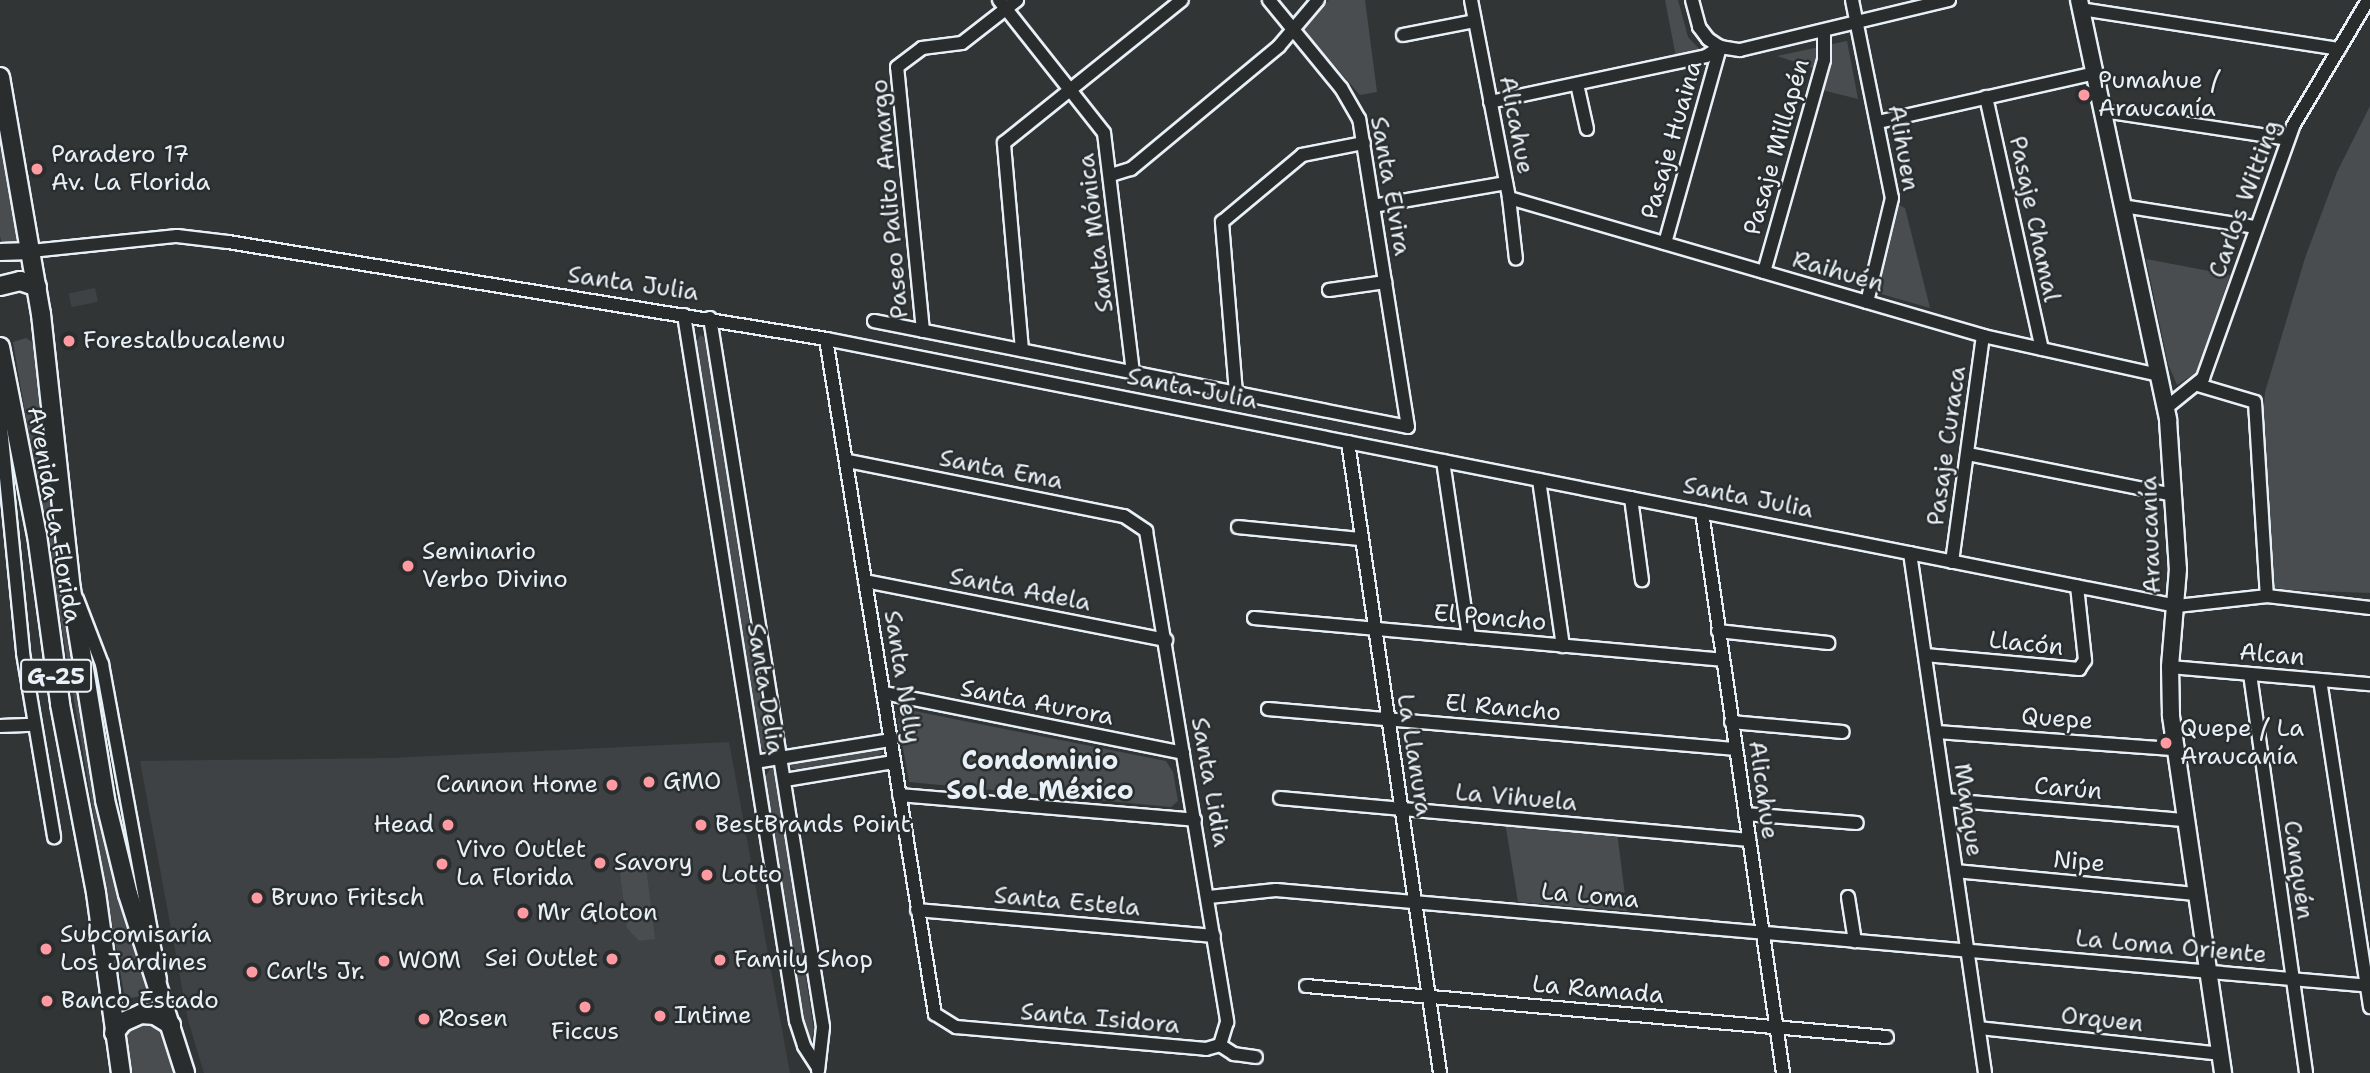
<!DOCTYPE html>
<meta charset="utf-8">
<style>
body{margin:0}
#map{position:relative;width:2370px;height:1073px;overflow:hidden;background:#323536;font-family:"Shantell Sans",sans-serif}
div>[style]{position:absolute}
[style*='--x']{left:calc(var(--x)*1px);top:calc(var(--y)*1px);width:calc(var(--w)*1px);rotate:calc(var(--a)*1deg)}
.built>*{inset:0;background:#3f4244;transform-origin:0 0}
.green>*{inset:0;background:#494d4f}
.roads{filter:drop-shadow(2px 0 #e8f1f8) drop-shadow(-2px 0 #e8f1f8) drop-shadow(0 2px #e8f1f8) drop-shadow(0 -2px #e8f1f8)}
.street>*{height:12px;margin:-6px;padding:0 6px;transform-origin:6px;border-radius:6px;background:#2a2d2e}
.secondary>*{height:16px;margin:-8px;padding:0 8px;transform-origin:8px;border-radius:8px;background:#2a2d2e}
.primary>*{height:18px;margin:-9px;padding:0 9px;transform-origin:9px;border-radius:9px;background:#2a2d2e}
.dots>*{width:19px;height:19px;translate:-50% -50%;box-sizing:border-box;border:4px solid #2a2d2e;border-radius:50%}
span{translate:-50% -50%;white-space:nowrap;text-align:center;line-height:1.15;-webkit-text-stroke:5px #2a2d2e;paint-order:stroke}
.shield-label span{padding:2px 5px;background:#2a2d2e;border:2px solid;border-radius:5px;-webkit-text-stroke-width:0}
.shield-label{font-size:23px;color:#e8f1f8;font-weight:700}
.poi-label{font-size:24px;color:#e8f1f8}
.left{translate:0 -50%;text-align:left}
.right{translate:-100% -50%;text-align:right}
.street-label{font-size:24px;color:#e8f1f8}
.neighbourhood-label{font-size:26px;color:#e8f1f8;font-weight:700}
</style>
<div id="map">
<div class="built">
<i style="left:95px;top:288px;width:14px;height:27px;rotate:78deg"></i>
<i style="clip-path:polygon(729px 742px,790px 1073px,204px 1073px,188px 1020px,140px 761px,391px 758px)"></i>
</div>
<div class="green">
<i style="clip-path:polygon(1329px 0,1365px 0,1377px 92px,1360px 95px,1303px 29px)"></i>
<i style="clip-path:polygon(1665px 0,1678px 0,1688px 37px,1702px 52px,1676px 57px)"></i>
<i style="clip-path:polygon(1847px 41px,1858px 99px,1822px 90px,1825px 72px,1777px 56px)"></i>
<i style="clip-path:polygon(2370px 106px,2370px 593px,2284px 590px,2274px 587px,2262px 439px,2265px 392px,2305px 258px,2337px 172px)"></i>
<i style="clip-path:polygon(0 136px,19px 244px,2px 246px,0 236px)"></i>
<i style="clip-path:polygon(1899px 205px,1905px 208px,1930px 308px,1878px 293px)"></i>
<i style="clip-path:polygon(2146px 259px,2230px 275px,2197px 372px,2177px 385px,2168px 364px)"></i>
<i style="clip-path:polygon(700px 335px,707px 339px,769px 755px,758px 744px,696px 343px)"></i>
<i style="clip-path:polygon(26px 338px,37px 345px,76px 674px,105px 838px,156px 1002px,142px 996px,125px 999px,13px 342px)"></i>
<i style="clip-path:polygon(904px 709px,1166px 761px,1173px 772px,1178px 801px,1171px 807px,909px 782px,898px 720px)"></i>
<i style="clip-path:polygon(876px 749px,883px 752px,875px 759px,797px 770px,790px 767px,793px 763px)"></i>
<i style="clip-path:polygon(771px 767px,775px 771px,814px 1031px,810px 1045px,803px 1030px,765px 777px)"></i>
<i style="clip-path:polygon(1505px 822px,1617px 832px,1627px 911px,1518px 902px)"></i>
<i style="clip-path:polygon(645px 858px,655px 939px,639px 941px,627px 928px,620px 873px,631px 860px)"></i>
<i style="clip-path:polygon(147px 1020px,163px 1028px,174px 1073px,131px 1073px,125px 1038px,132px 1023px)"></i>
</div>
<div class="roads">
<div class="street">
<i style="--x:999;--y:0;--w:169;--a:51.7"></i>
<i style="--x:1104;--y:133;--w:240;--a:83.1"></i>
<i style="--x:1471;--y:0;--w:202;--a:79.1"></i>
<i style="--x:1509;--y:198;--w:61;--a:83.5"></i>
<i style="--x:1692;--y:0;--w:28;--a:75"></i>
<i style="--x:1699;--y:27;--w:15;--a:53"></i>
<i style="--x:1708;--y:39;--w:14;--a:34"></i>
<i style="--x:1720;--y:47;--w:20;--a:9"></i>
<i style="--x:1740;--y:50;--w:215;--a:-13.5"></i>
<i style="--x:1852;--y:0;--w:202;--a:78.6"></i>
<i style="--x:1892;--y:198;--w:107;--a:103.5"></i>
<i style="--x:2081;--y:9;--w:261;--a:8.8"></i>
<i style="--x:1403;--y:35;--w:73;--a:-11"></i>
<i style="--x:1577;--y:84;--w:46;--a:77.5"></i>
<i style="--x:1986;--y:97;--w:258;--a:77.5"></i>
<i style="--x:1490;--y:102;--w:221;--a:-12"></i>
<i style="--x:1706;--y:56;--w:17;--a:-33"></i>
<i style="--x:2103;--y:111;--w:187;--a:8.6"></i>
<i style="--x:1878;--y:122;--w:222;--a:-12.7"></i>
<i style="--x:1111;--y:175;--w:21;--a:-17"></i>
<i style="--x:1131;--y:169;--w:192;--a:-39.7"></i>
<i style="--x:1279;--y:46;--w:60;--a:-49.7"></i>
<i style="--x:1509;--y:198;--w:494;--a:16.2"></i>
<i style="--x:1983;--y:336;--w:180;--a:12.5"></i>
<i style="--x:1373;--y:206;--w:135;--a:-9.8"></i>
<i style="--x:2123;--y:206;--w:135;--a:9"></i>
<i style="--x:1665;--y:243;--w:204;--a:-74.3"></i>
<i style="--x:31;--y:251;--w:147;--a:-5.9"></i>
<i style="--x:177;--y:236;--w:51;--a:6.7"></i>
<i style="--x:228;--y:242;--w:606;--a:9.21"></i>
<i style="--x:826;--y:339;--w:1377;--a:11.18"></i>
<i style="--x:2177;--y:606;--w:91;--a:-6.3"></i>
<i style="--x:2267;--y:596;--w:104;--a:6.6"></i>
<i style="--x:1764;--y:272;--w:220;--a:-74.2"></i>
<i style="--x:1824;--y:60;--w:28;--a:-90"></i>
<i style="--x:1329;--y:290;--w:57;--a:-8.1"></i>
<i style="--x:684;--y:315;--w:715;--a:80.99"></i>
<i style="--x:796;--y:1021;--w:26;--a:72"></i>
<i style="--x:804;--y:1046;--w:24;--a:57"></i>
<i style="--x:710;--y:318;--w:718;--a:80.94"></i>
<i style="--x:823;--y:1027;--w:44;--a:96.5"></i>
<i style="--x:874;--y:321;--w:544;--a:11.23"></i>
<i style="--x:1408;--y:427;--w:312;--a:-99"></i>
<i style="--x:1359;--y:119;--w:36;--a:-120"></i>
<i style="--x:1341;--y:88;--w:114;--a:-129.3"></i>
<i style="--x:923;--y:331;--w:265;--a:-95.6"></i>
<i style="--x:897;--y:67;--w:31;--a:-37"></i>
<i style="--x:922;--y:48;--w:40;--a:-7.1"></i>
<i style="--x:962;--y:43;--w:70;--a:-38"></i>
<i style="--x:826;--y:339;--w:684;--a:80.83"></i>
<i style="--x:935;--y:1014;--w:25;--a:32"></i>
<i style="--x:956;--y:1027;--w:251;--a:5"></i>
<i style="--x:1206;--y:1049;--w:15;--a:-16"></i>
<i style="--x:1022;--y:350;--w:208;--a:-95"></i>
<i style="--x:1004;--y:143;--w:228;--a:-38.8"></i>
<i style="--x:2198;--y:385;--w:59;--a:16.6"></i>
<i style="--x:2255;--y:402;--w:194;--a:86.5"></i>
<i style="--x:4;--y:388;--w:39;--a:94"></i>
<i style="--x:1;--y:427;--w:227;--a:84.4"></i>
<i style="--x:23;--y:653;--w:187;--a:80.4"></i>
<i style="--x:1236;--y:393;--w:172;--a:-94.7"></i>
<i style="--x:1222;--y:222;--w:104;--a:-39.9"></i>
<i style="--x:1302;--y:155;--w:63;--a:-11"></i>
<i style="--x:2166;--y:408;--w:48;--a:-39"></i>
<i style="--x:2203;--y:378;--w:268;--a:-70.3"></i>
<i style="--x:2293;--y:126;--w:147;--a:-59.2"></i>
<i style="--x:1348;--y:442;--w:638;--a:81.7"></i>
<i style="--x:1968;--y:454;--w:209;--a:11.3"></i>
<i style="--x:848;--y:461;--w:281;--a:11.3"></i>
<i style="--x:1124;--y:516;--w:27;--a:34"></i>
<i style="--x:1146;--y:531;--w:498;--a:80.6"></i>
<i style="--x:1227;--y:1022;--w:24;--a:107"></i>
<i style="--x:1443;--y:461;--w:178;--a:81.6"></i>
<i style="--x:1539;--y:480;--w:168;--a:81.8"></i>
<i style="--x:1631;--y:498;--w:83;--a:82.4"></i>
<i style="--x:1702;--y:512;--w:567;--a:81.78"></i>
<i style="--x:1238;--y:527;--w:124;--a:5.6"></i>
<i style="--x:1910;--y:553;--w:525;--a:81.79"></i>
<i style="--x:1952;--y:562;--w:228;--a:-82.2"></i>
<i style="--x:865;--y:581;--w:307;--a:11.1"></i>
<i style="--x:77;--y:599;--w:70;--a:69"></i>
<i style="--x:102;--y:664;--w:321;--a:79.6"></i>
<i style="--x:1254;--y:618;--w:470;--a:5.1"></i>
<i style="--x:1718;--y:631;--w:111;--a:6.2"></i>
<i style="--x:1925;--y:655;--w:155;--a:5.2"></i>
<i style="--x:2079;--y:669;--w:11;--a:-56"></i>
<i style="--x:2085;--y:660;--w:74;--a:-96.2"></i>
<i style="--x:2170;--y:667;--w:201;--a:4.9"></i>
<i style="--x:2250;--y:674;--w:403;--a:82"></i>
<i style="--x:2320;--y:680;--w:331;--a:81.3"></i>
<i style="--x:884;--y:693;--w:305;--a:11.3"></i>
<i style="--x:1268;--y:709;--w:470;--a:4.9"></i>
<i style="--x:1731;--y:722;--w:112;--a:5.1"></i>
<i style="--x:0;--y:726;--w:33;--a:-2"></i>
<i style="--x:1936;--y:732;--w:241;--a:4.1"></i>
<i style="--x:755;--y:762;--w:138;--a:-9.2"></i>
<i style="--x:785;--y:780;--w:110;--a:-9.4"></i>
<i style="--x:899;--y:795;--w:297;--a:4.8"></i>
<i style="--x:1280;--y:798;--w:471;--a:5.1"></i>
<i style="--x:1946;--y:800;--w:241;--a:4.8"></i>
<i style="--x:1745;--y:814;--w:112;--a:4.6"></i>
<i style="--x:1956;--y:871;--w:242;--a:5.5"></i>
<i style="--x:1209;--y:897;--w:67;--a:-6"></i>
<i style="--x:1276;--y:890;--w:1098;--a:5.01"></i>
<i style="--x:1848;--y:897;--w:45;--a:81"></i>
<i style="--x:917;--y:910;--w:298;--a:5"></i>
<i style="--x:1306;--y:986;--w:583;--a:5.02"></i>
<i style="--x:1979;--y:1028;--w:243;--a:6.1"></i>
<i style="--x:1220;--y:1045;--w:17;--a:33"></i>
<i style="--x:1234;--y:1054;--w:22;--a:8"></i>
</div>
<div class="secondary">
<i style="--x:2079;--y:0;--w:429;--a:78"></i>
<i style="--x:2168;--y:420;--w:149;--a:86.2"></i>
<i style="--x:2178;--y:569;--w:98;--a:94.7"></i>
<i style="--x:2170;--y:667;--w:49;--a:88.8"></i>
<i style="--x:2171;--y:716;--w:361;--a:81.7"></i>
<i style="--x:0;--y:252;--w:31;--a:-2"></i>
</div>
<div class="primary">
<i style="--x:0;--y:77;--w:241;--a:80.2"></i>
<i style="--x:41;--y:314;--w:277;--a:83.8"></i>
<i style="--x:71;--y:589;--w:214;--a:80.8"></i>
<i style="--x:105;--y:800;--w:97;--a:76.3"></i>
<i style="--x:128;--y:894;--w:188;--a:72.3"></i>
<i style="--x:0;--y:286;--w:21;--a:-14"></i>
<i style="--x:20;--y:281;--w:18;--a:19"></i>
<i style="--x:0;--y:347;--w:192;--a:78.9"></i>
<i style="--x:37;--y:535;--w:171;--a:82.2"></i>
<i style="--x:60;--y:704;--w:192;--a:79.2"></i>
<i style="--x:96;--y:893;--w:182;--a:82.1"></i>
<i style="--x:114;--y:1033;--w:14;--a:-51"></i>
<i style="--x:123;--y:1022;--w:20;--a:-24"></i>
<i style="--x:141;--y:1014;--w:14;--a:4"></i>
<i style="--x:155;--y:1015;--w:19;--a:32"></i>
</div>
</div>
<div class="dots">
<i style="left:2084px;top:95px;background:#ff9aa2"></i>
<i style="left:37px;top:169px;background:#ff9aa2"></i>
<i style="left:69px;top:341px;background:#ff9aa2"></i>
<i style="left:408px;top:566px;background:#ff9aa2"></i>
<i style="left:2166px;top:743px;background:#ff9aa2"></i>
<i style="left:649px;top:782px;background:#ff9aa2"></i>
<i style="left:612px;top:785px;background:#ff9aa2"></i>
<i style="left:448px;top:825px;background:#ff9aa2"></i>
<i style="left:701px;top:825px;background:#ff9aa2"></i>
<i style="left:600px;top:863px;background:#ff9aa2"></i>
<i style="left:442px;top:864px;background:#ff9aa2"></i>
<i style="left:707px;top:875px;background:#ff9aa2"></i>
<i style="left:257px;top:898px;background:#ff9aa2"></i>
<i style="left:523px;top:913px;background:#ff9aa2"></i>
<i style="left:46px;top:949px;background:#ff9aa2"></i>
<i style="left:612px;top:959px;background:#ff9aa2"></i>
<i style="left:720px;top:960px;background:#ff9aa2"></i>
<i style="left:384px;top:961px;background:#ff9aa2"></i>
<i style="left:252px;top:972px;background:#ff9aa2"></i>
<i style="left:47px;top:1001px;background:#ff9aa2"></i>
<i style="left:585px;top:1007px;background:#ff9aa2"></i>
<i style="left:660px;top:1016px;background:#ff9aa2"></i>
<i style="left:424px;top:1019px;background:#ff9aa2"></i>
</div>
<div class="shield-label">
<span style="left:56px;top:676px">G-25</span>
</div>
<div class="poi-label">
<span class="left" style="left:2098px;top:95px">Pumahue /<br>Araucanía</span>
<span class="left" style="left:51px;top:169px">Paradero 17<br>Av. La Florida</span>
<span class="left" style="left:83px;top:341px">Forestalbucalemu</span>
<span class="left" style="left:422px;top:566px">Seminario<br>Verbo Divino</span>
<span class="left" style="left:2180px;top:743px">Quepe / La<br>Araucanía</span>
<span class="left" style="left:663px;top:782px">GMO</span>
<span class="right" style="left:598px;top:785px">Cannon Home</span>
<span class="right" style="left:434px;top:825px">Head</span>
<span class="left" style="left:715px;top:825px">BestBrands Point</span>
<span class="left" style="left:456px;top:864px">Vivo Outlet<br>La Florida</span>
<span class="left" style="left:614px;top:863px">Savory</span>
<span class="left" style="left:721px;top:875px">Lotto</span>
<span class="left" style="left:271px;top:898px">Bruno Fritsch</span>
<span class="left" style="left:537px;top:913px">Mr Gloton</span>
<span class="left" style="left:60px;top:949px">Subcomisaría<br>Los Jardines</span>
<span class="right" style="left:598px;top:959px">Sei Outlet</span>
<span class="left" style="left:734px;top:960px">Family Shop</span>
<span class="left" style="left:398px;top:961px">WOM</span>
<span class="left" style="left:266px;top:972px">Carl's Jr.</span>
<span class="left" style="left:61px;top:1001px">Banco Estado</span>
<span class="left" style="left:674px;top:1016px">Intime</span>
<span class="left" style="left:438px;top:1019px">Rosen</span>
<span style="left:585px;top:1032px">Ficcus</span>
</div>
<div class="street-label">
<span style="left:1516px;top:125px;rotate:79deg">Alicahue</span>
<span style="left:1672px;top:140px;rotate:-74deg">Pasaje Huaina</span>
<span style="left:1777px;top:147px;rotate:-74deg">Pasaje Millapén</span>
<span style="left:1903px;top:148px;rotate:80deg">Alihuen</span>
<span style="left:1390px;top:186px;rotate:80deg">Santa Elvira</span>
<span style="left:890px;top:199px;rotate:-95deg">Paseo Palito Amargo</span>
<span style="left:2245px;top:199px;rotate:-70deg">Carlos Witting</span>
<span style="left:2034px;top:219px;rotate:78deg">Pasaje Chamal</span>
<span style="left:1096px;top:233px;rotate:-97deg">Santa Mónica</span>
<span style="left:1838px;top:272px;rotate:16deg">Raihuén</span>
<span style="left:633px;top:284px;rotate:8deg">Santa Julia</span>
<span style="left:1192px;top:389px;rotate:11deg">Santa Julia</span>
<span style="left:1947px;top:446px;rotate:-82deg">Pasaje Curaca</span>
<span style="left:1001px;top:470px;rotate:11deg">Santa Ema</span>
<span style="left:1748px;top:498px;rotate:11deg">Santa Julia</span>
<span style="left:54px;top:515px;rotate:80deg">Avenida La Florida</span>
<span style="left:2151px;top:535px;rotate:-92deg">Araucanía</span>
<span style="left:1020px;top:590px;rotate:11deg">Santa Adela</span>
<span style="left:1490px;top:618px;rotate:5deg">El Poncho</span>
<span style="left:2026px;top:644px;rotate:6deg">Llacón</span>
<span style="left:2272px;top:655px;rotate:5deg">Alcan</span>
<span style="left:902px;top:677px;rotate:81deg">Santa Nelly</span>
<span style="left:765px;top:689px;rotate:81deg">Santa Delia</span>
<span style="left:1037px;top:703px;rotate:11deg">Santa Aurora</span>
<span style="left:1503px;top:708px;rotate:5deg">El Rancho</span>
<span style="left:2057px;top:719px;rotate:4deg">Quepe</span>
<span style="left:1414px;top:755px;rotate:81deg">La Llanura</span>
<span style="left:1210px;top:782px;rotate:80deg">Santa Lidia</span>
<span style="left:2068px;top:789px;rotate:5deg">Carún</span>
<span style="left:1763px;top:790px;rotate:82deg">Alicahue</span>
<span style="left:1516px;top:798px;rotate:5deg">La Vihuela</span>
<span style="left:1968px;top:810px;rotate:82deg">Manque</span>
<span style="left:2079px;top:862px;rotate:5deg">Nipe</span>
<span style="left:2298px;top:870px;rotate:82deg">Canquén</span>
<span style="left:1590px;top:896px;rotate:5deg">La Loma</span>
<span style="left:1067px;top:902px;rotate:5deg">Santa Estela</span>
<span style="left:2171px;top:947px;rotate:5deg">La Loma Oriente</span>
<span style="left:1598px;top:990px;rotate:5deg">La Ramada</span>
<span style="left:1100px;top:1019px;rotate:5deg">Santa Isidora</span>
<span style="left:2102px;top:1020px;rotate:6deg">Orquen</span>
</div>
<div class="neighbourhood-label">
<span style="left:1040px;top:775px">Condominio<br>Sol de México</span>
</div>
</div>
